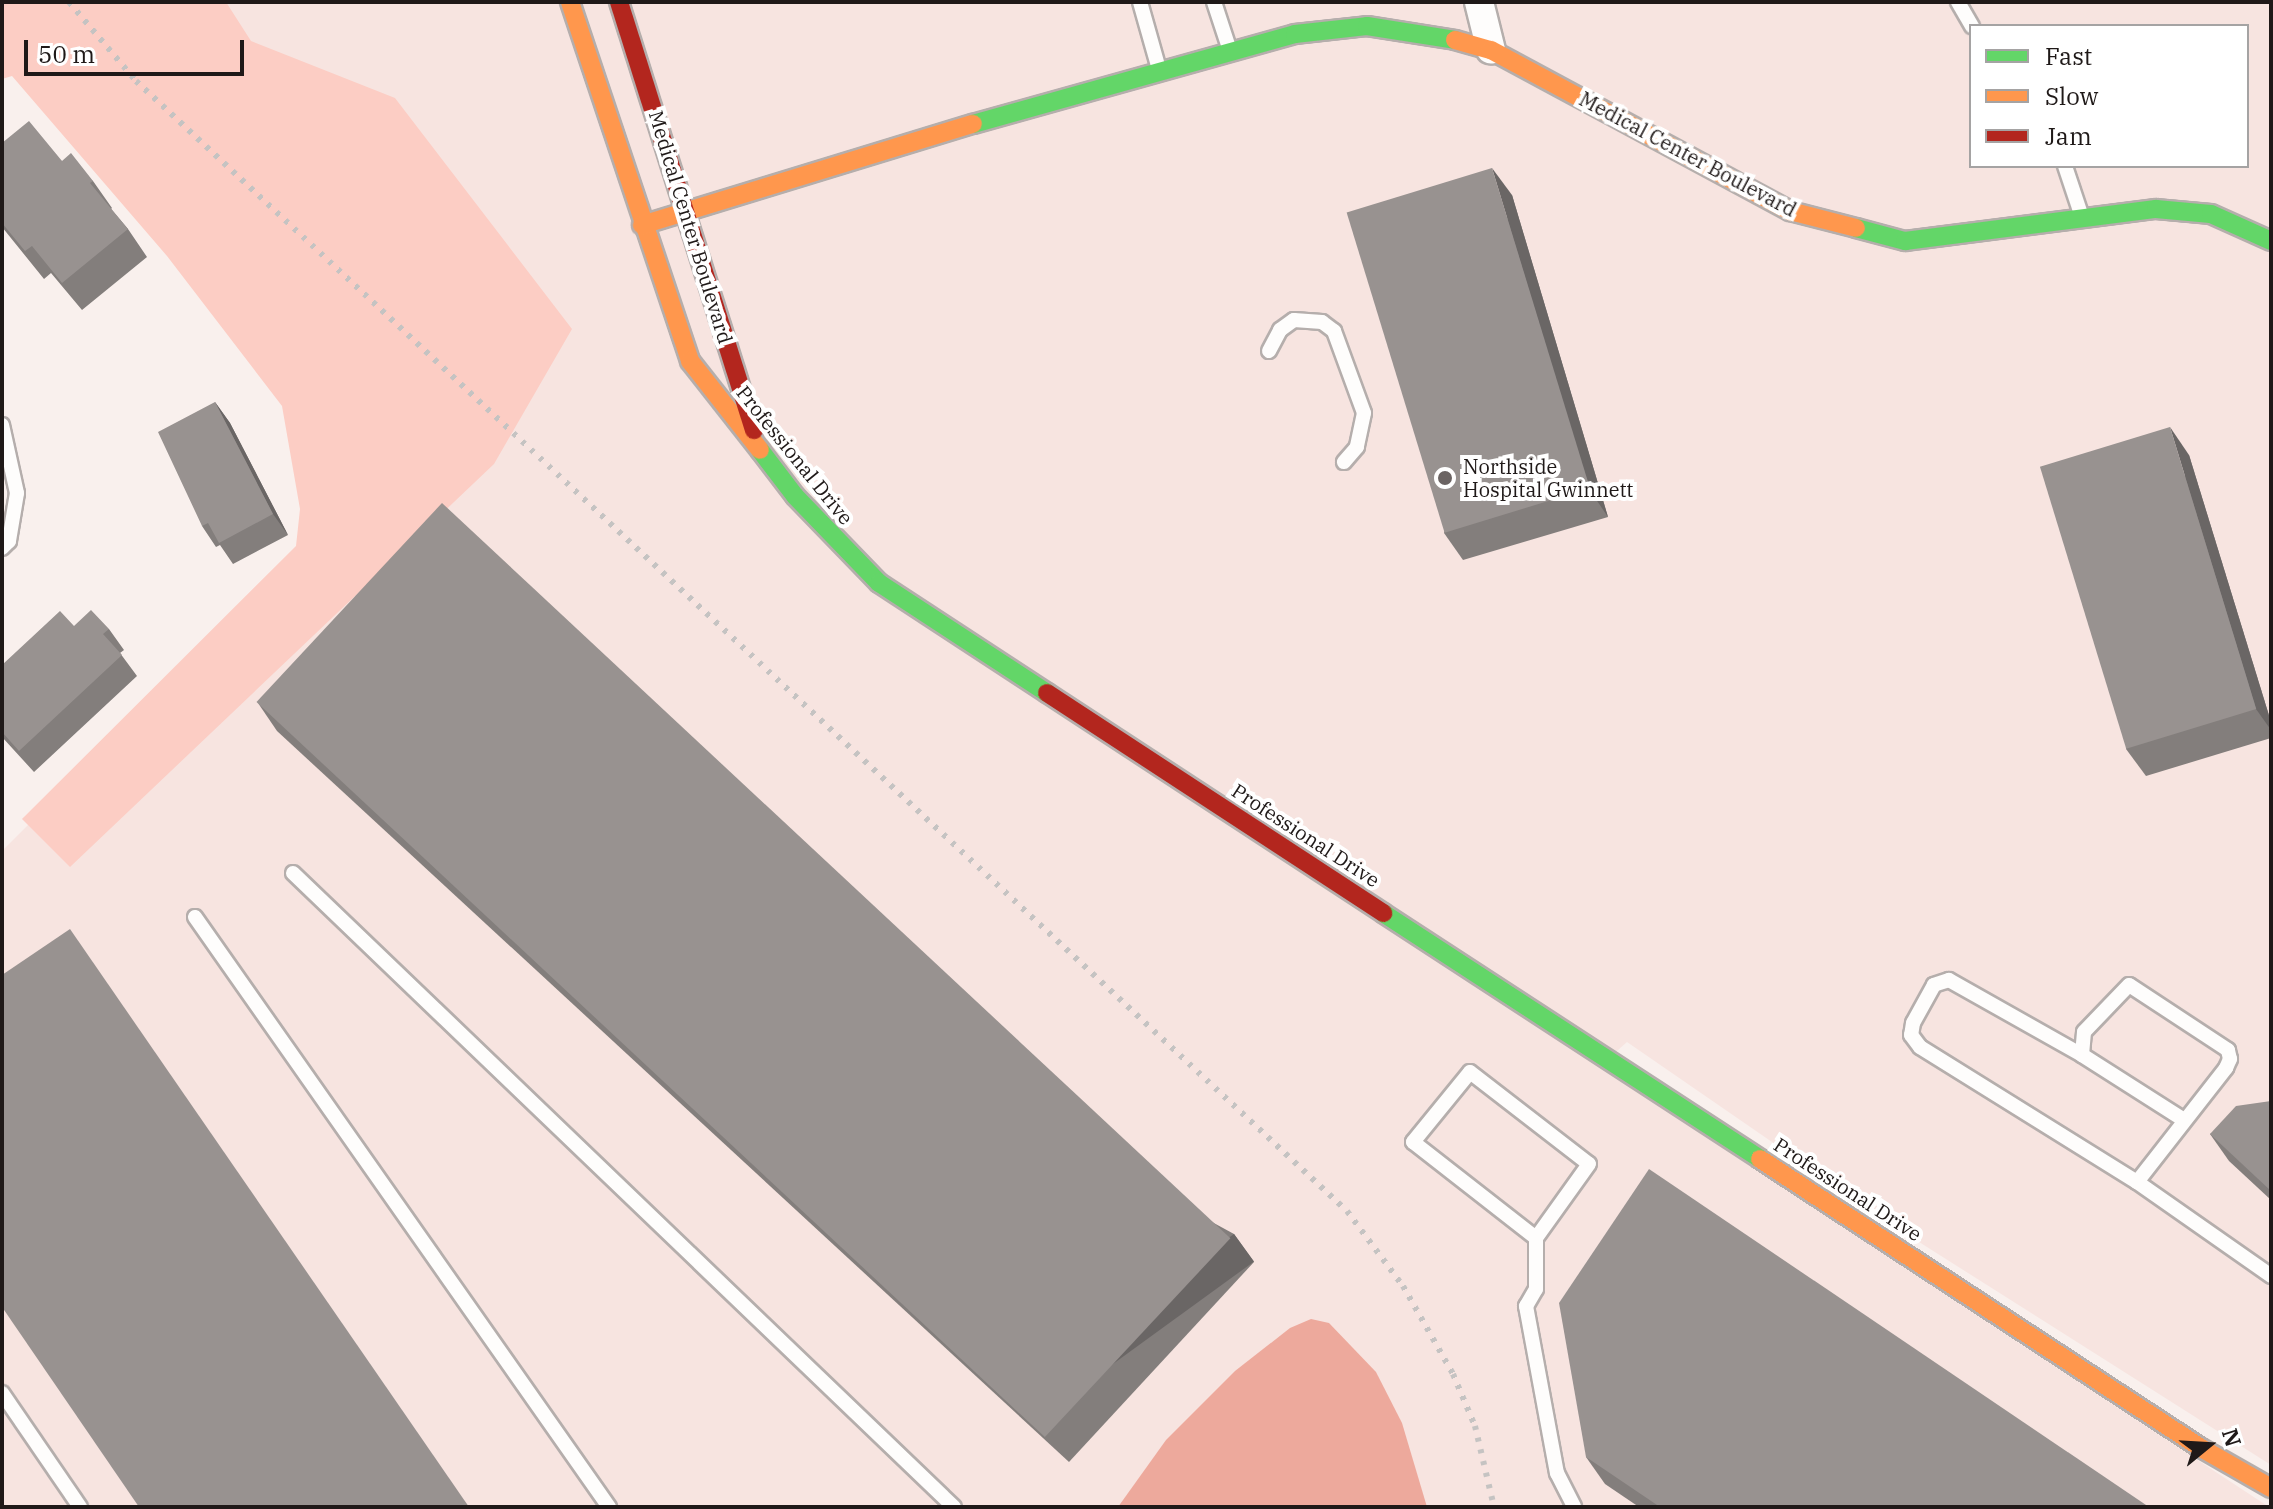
<!DOCTYPE html>
<style>
body{margin:0}
#map{position:relative;width:2273px;height:1509px;overflow:hidden;background:#f9f0ed;font-family:"IBM Plex Serif",serif}
div>[style]{position:absolute}
[style*='--x']{left:calc(var(--x)*1px);top:calc(var(--y)*1px);width:calc(var(--w)*1px);rotate:calc(var(--a)*1deg)}
.built>*{inset:0;background:#f7e4e0}
.green>*{inset:0;background:#fccdc4}
.water>*{inset:0;background:#eda99c}
.roads{filter:drop-shadow(2px 0 #b5aeac) drop-shadow(-2px 0 #b5aeac) drop-shadow(0 2px #b5aeac) drop-shadow(0 -2px #b5aeac)}
.lane>*{height:14px;margin:-7px;padding:0 7px;transform-origin:7px;border-radius:7px;background:#fefdfc}
.street>*{height:28px;margin:-14px;padding:0 14px;transform-origin:14px;border-radius:14px;background:#fefdfc}
.fast>*{height:18px;margin:-9px;padding:0 9px;transform-origin:9px;border-radius:9px;background:#63d668}
.slow>*{height:18px;margin:-9px;padding:0 9px;transform-origin:9px;border-radius:9px;background:#ff974d}
.jam>*{height:18px;margin:-9px;padding:0 9px;transform-origin:9px;border-radius:9px;background:#b3261e}
.rail>*{height:6px;margin-top:-3px;transform-origin:0;background:repeating-linear-gradient(90deg,#c5c3c2 0 4px,transparent 0 12px)}
.wall>*{inset:0;background:#837e7c}
.shaded-wall>*{inset:0;background:#6a6665;transform-origin:0 0}
.building>*{inset:0;background:#989290;transform-origin:0 0}
.dots>*{width:22px;height:22px;translate:-50% -50%;box-sizing:border-box;border:4px solid #fff;border-radius:50%}
span{translate:-50% -50%;white-space:nowrap;text-align:center;line-height:1.15;-webkit-text-stroke:8px #fff;paint-order:stroke}
.street-label{font-size:20px;color:#1f1918}
.poi-label{font-size:20px;color:#1f1918}
.left{translate:0 -50%;text-align:left}
.frame{position:absolute;inset:0;border:4px solid #1f1918;pointer-events:none}
.legend{position:absolute;left:1969px;top:24px;width:280px;height:144px;box-sizing:border-box;background:#fff;border:2px solid #a5a3a3;margin:0;padding:10px 14px;list-style:none;font-size:24px;color:#1f1918}
.legend li{display:flex;align-items:center;gap:16px;height:40px}
.legend b{width:40px;border:2px solid #a5a3a3}
.north{position:absolute;left:2169px;top:1405px;width:80px;height:80px;-webkit-text-stroke:6px #fff;paint-order:stroke;rotate:72deg;font-size:22px;font-weight:700;line-height:32px;text-align:center;color:#1f1918}
.north::after{content:'';display:block;margin:auto;width:28px;height:36px;background:#1f1918;clip-path:polygon(50% 0,100% 100%,50% 72%,0 100%)}
.scale{position:absolute;left:24px;top:40px;width:220px;height:36px;box-sizing:border-box;border:4px solid #1f1918;border-top:0;padding-left:10px;font-size:24px;line-height:28px;white-space:nowrap;color:#1f1918;-webkit-text-stroke:6px #fff;paint-order:stroke}
</style>
<div id="map">
<div class="built">
<i style="clip-path:polygon(evenodd,77px 2px,2271px 2px,2271px 1465px,1897px 1228px,1627px 1042px,1599px 1067px,2269px 1507px,2px 1507px,2px 851px,456px 397px,77px 2px,1971px 26px,2247px 26px,2247px 166px,1971px 166px,1971px 26px)"></i>
</div>
<div class="green">
<i style="clip-path:polygon(2px 2px,226px 2px,251px 41px,395px 98px,572px 329px,494px 464px,70px 867px,22px 819px,296px 546px,300px 509px,282px 406px,167px 256px,12px 76px,2px 79px)"></i>
</div>
<div class="water">
<i style="clip-path:polygon(1311px 1319px,1329px 1323px,1376px 1372px,1402px 1423px,1427px 1507px,1118px 1507px,1166px 1440px,1235px 1371px,1290px 1328px)"></i>
</div>
<div class="roads">
<div class="lane">
<i style="--x:1140;--y:2;--w:70;--a:74.2"></i>
<i style="--x:1214;--y:2;--w:52;--a:71.9"></i>
<i style="--x:1958;--y:2;--w:28;--a:60"></i>
<i style="--x:2065;--y:166;--w:54;--a:71.6"></i>
<i style="--x:1269;--y:351;--w:24;--a:-62"></i>
<i style="--x:1280;--y:330;--w:17;--a:-36"></i>
<i style="--x:1294;--y:320;--w:28;--a:4"></i>
<i style="--x:1322;--y:322;--w:15;--a:37"></i>
<i style="--x:1334;--y:331;--w:87;--a:69.9"></i>
<i style="--x:1364;--y:413;--w:35;--a:102"></i>
<i style="--x:1357;--y:447;--w:20;--a:131"></i>
<i style="--x:2;--y:425;--w:70;--a:77.6"></i>
<i style="--x:17;--y:493;--w:49;--a:99.5"></i>
<i style="--x:9;--y:541;--w:10;--a:135"></i>
<i style="--x:293;--y:873;--w:916;--a:43.81"></i>
<i style="--x:195;--y:917;--w:721;--a:54.94"></i>
<i style="--x:2082;--y:1055;--w:153;--a:-150.6"></i>
<i style="--x:1949;--y:980;--w:16;--a:162"></i>
<i style="--x:1934;--y:985;--w:43;--a:118.9"></i>
<i style="--x:1913;--y:1023;--w:12;--a:99"></i>
<i style="--x:1911;--y:1035;--w:15;--a:53"></i>
<i style="--x:1920;--y:1047;--w:256;--a:31.9"></i>
<i style="--x:2137;--y:1182;--w:164;--a:35"></i>
<i style="--x:2137;--y:1182;--w:145;--a:-52"></i>
<i style="--x:2226;--y:1068;--w:10;--a:-66"></i>
<i style="--x:2230;--y:1059;--w:9;--a:-103"></i>
<i style="--x:2228;--y:1050;--w:118;--a:-146.7"></i>
<i style="--x:2129;--y:985;--w:65;--a:133.8"></i>
<i style="--x:2084;--y:1032;--w:23;--a:95"></i>
<i style="--x:2082;--y:1055;--w:121;--a:32.5"></i>
<i style="--x:1536;--y:1238;--w:156;--a:-142"></i>
<i style="--x:1413;--y:1142;--w:90;--a:-50.8"></i>
<i style="--x:1470;--y:1072;--w:150;--a:37.7"></i>
<i style="--x:1589;--y:1164;--w:91;--a:125.6"></i>
<i style="--x:1536;--y:1238;--w:51;--a:90"></i>
<i style="--x:1536;--y:1289;--w:20;--a:120"></i>
<i style="--x:1526;--y:1306;--w:170;--a:79.5"></i>
<i style="--x:1557;--y:1473;--w:38;--a:63"></i>
<i style="--x:2;--y:1393;--w:138;--a:55.6"></i>
</div>
<div class="street">
<i style="--x:1479;--y:2;--w:49;--a:76"></i>
</div>
<div class="fast">
<i style="--x:973;--y:124;--w:334;--a:-15.6"></i>
<i style="--x:1295;--y:34;--w:72;--a:-6.3"></i>
<i style="--x:1367;--y:26;--w:89;--a:9"></i>
<i style="--x:1856;--y:228;--w:51;--a:14.9"></i>
<i style="--x:1905;--y:241;--w:253;--a:-7.3"></i>
<i style="--x:2156;--y:209;--w:55;--a:5.2"></i>
<i style="--x:2211;--y:214;--w:66;--a:24.2"></i>
<i style="--x:760;--y:450;--w:58;--a:52.7"></i>
<i style="--x:795;--y:496;--w:121;--a:46"></i>
<i style="--x:879;--y:583;--w:201;--a:33.2"></i>
<i style="--x:1383;--y:913;--w:450;--a:33.1"></i>
</div>
<div class="slow">
<i style="--x:570;--y:2;--w:379;--a:71.5"></i>
<i style="--x:690;--y:361;--w:113;--a:51.8"></i>
<i style="--x:1455;--y:40;--w:37;--a:16"></i>
<i style="--x:1491;--y:50;--w:340;--a:28.3"></i>
<i style="--x:1790;--y:211;--w:68;--a:14.4"></i>
<i style="--x:642;--y:225;--w:346;--a:-17"></i>
<i style="--x:1760;--y:1159;--w:527;--a:33.24"></i>
<i style="--x:2201;--y:1448;--w:81;--a:29.7"></i>
</div>
<div class="jam">
<i style="--x:619;--y:2;--w:449;--a:72.5"></i>
<i style="--x:1047;--y:693;--w:402;--a:33.2"></i>
</div>
</div>
<div class="rail">
<i style="--x:69;--y:2;--w:104;--a:49.7"></i>
<i style="--x:136;--y:81;--w:1656;--a:43.02"></i>
<i style="--x:1347;--y:1211;--w:94;--a:53.3"></i>
<i style="--x:1403;--y:1286;--w:101;--a:60.4"></i>
<i style="--x:1453;--y:1374;--w:56;--a:67.1"></i>
<i style="--x:1475;--y:1426;--w:83;--a:76.8"></i>
</div>
<div class="wall">
<i style="clip-path:polygon(2px 143px,62px 161px,93px 181px,112px 208px,111px 209px,128px 229px,147px 257px,82px 310px,51px 273px,44px 279px,2px 227px)"></i>
<i style="clip-path:polygon(1512px 195px,1608px 517px,1463px 560px,1444px 533px)"></i>
<i style="clip-path:polygon(215px 402px,230px 423px,288px 535px,233px 564px,220px 545px,216px 547px,202px 526px)"></i>
<i style="clip-path:polygon(2189px 455px,2271px 722px,2271px 738px,2146px 776px,2126px 749px)"></i>
<i style="clip-path:polygon(74px 626px,109px 629px,124px 650px,120px 653px,137px 676px,34px 772px,2px 737px,2px 665px)"></i>
<i style="clip-path:polygon(258px 703px,1234px 1234px,1254px 1262px,1069px 1462px,277px 731px)"></i>
<i style="clip-path:polygon(2271px 1101px,2271px 1200px,2229px 1161px,2210px 1134px)"></i>
<i style="clip-path:polygon(1586px 1457px,2149px 1507px,1639px 1507px,1605px 1484px)"></i>
</div>
<div class="shaded-wall">
<i style="clip-path:polygon(1492px 168px,1512px 195px,1608px 517px,1589px 489px)"></i>
<i style="clip-path:polygon(215px 402px,230px 423px,288px 535px,273px 514px)"></i>
<i style="clip-path:polygon(2170px 427px,2189px 455px,2271px 722px,2271px 730px,2256px 709px)"></i>
<i style="left:1234px;top:1234px;width:34px;height:273px;rotate:54deg"></i>
</div>
<div class="building">
<i style="clip-path:polygon(29px 121px,62px 161px,71px 153px,93px 181px,90px 183px,128px 229px,62px 283px,32px 246px,25px 251px,2px 223px,2px 143px)"></i>
<i style="left:1492px;top:168px;width:335px;height:152px;rotate:73deg"></i>
<i style="clip-path:polygon(215px 402px,273px 514px,219px 543px,208px 523px,202px 526px,158px 432px)"></i>
<i style="left:2170px;top:427px;width:295px;height:136px;rotate:73deg"></i>
<i style="left:442px;top:503px;width:1078px;height:272px;rotate:43deg"></i>
<i style="clip-path:polygon(91px 610px,109px 629px,103px 634px,122px 655px,19px 751px,2px 732px,2px 665px,60px 611px,74px 626px)"></i>
<i style="clip-path:polygon(70px 929px,469px 1507px,139px 1507px,2px 1307px,2px 975px)"></i>
<i style="clip-path:polygon(2271px 1101px,2271px 1191px,2210px 1134px,2236px 1106px)"></i>
<i style="clip-path:polygon(1649px 1169px,2149px 1507px,1660px 1507px,1586px 1457px,1559px 1303px)"></i>
</div>
<div class="dots">
<i style="left:1445px;top:478px;background:#6b6463"></i>
</div>
<div class="street-label">
<span style="left:1688px;top:154px;rotate:28deg">Medical Center Boulevard</span>
<span style="left:691px;top:227px;rotate:73deg">Medical Center Boulevard</span>
<span style="left:795px;top:455px;rotate:51deg">Professional Drive</span>
<span style="left:1306px;top:835px;rotate:33deg">Professional Drive</span>
<span style="left:1848px;top:1189px;rotate:33deg">Professional Drive</span>
</div>
<div class="poi-label">
<span class="left" style="left:1463px;top:478px">Northside<br>Hospital Gwinnett</span>
</div>
<div class="frame"></div>
<ul class="legend">
<li><b style="height:10px;background:#63d668"></b>Fast</li>
<li><b style="height:10px;background:#ff974d"></b>Slow</li>
<li><b style="height:10px;background:#b3261e"></b>Jam</li>
</ul>
<div class="north">N</div>
<div class="scale">50 m</div>
</div>
